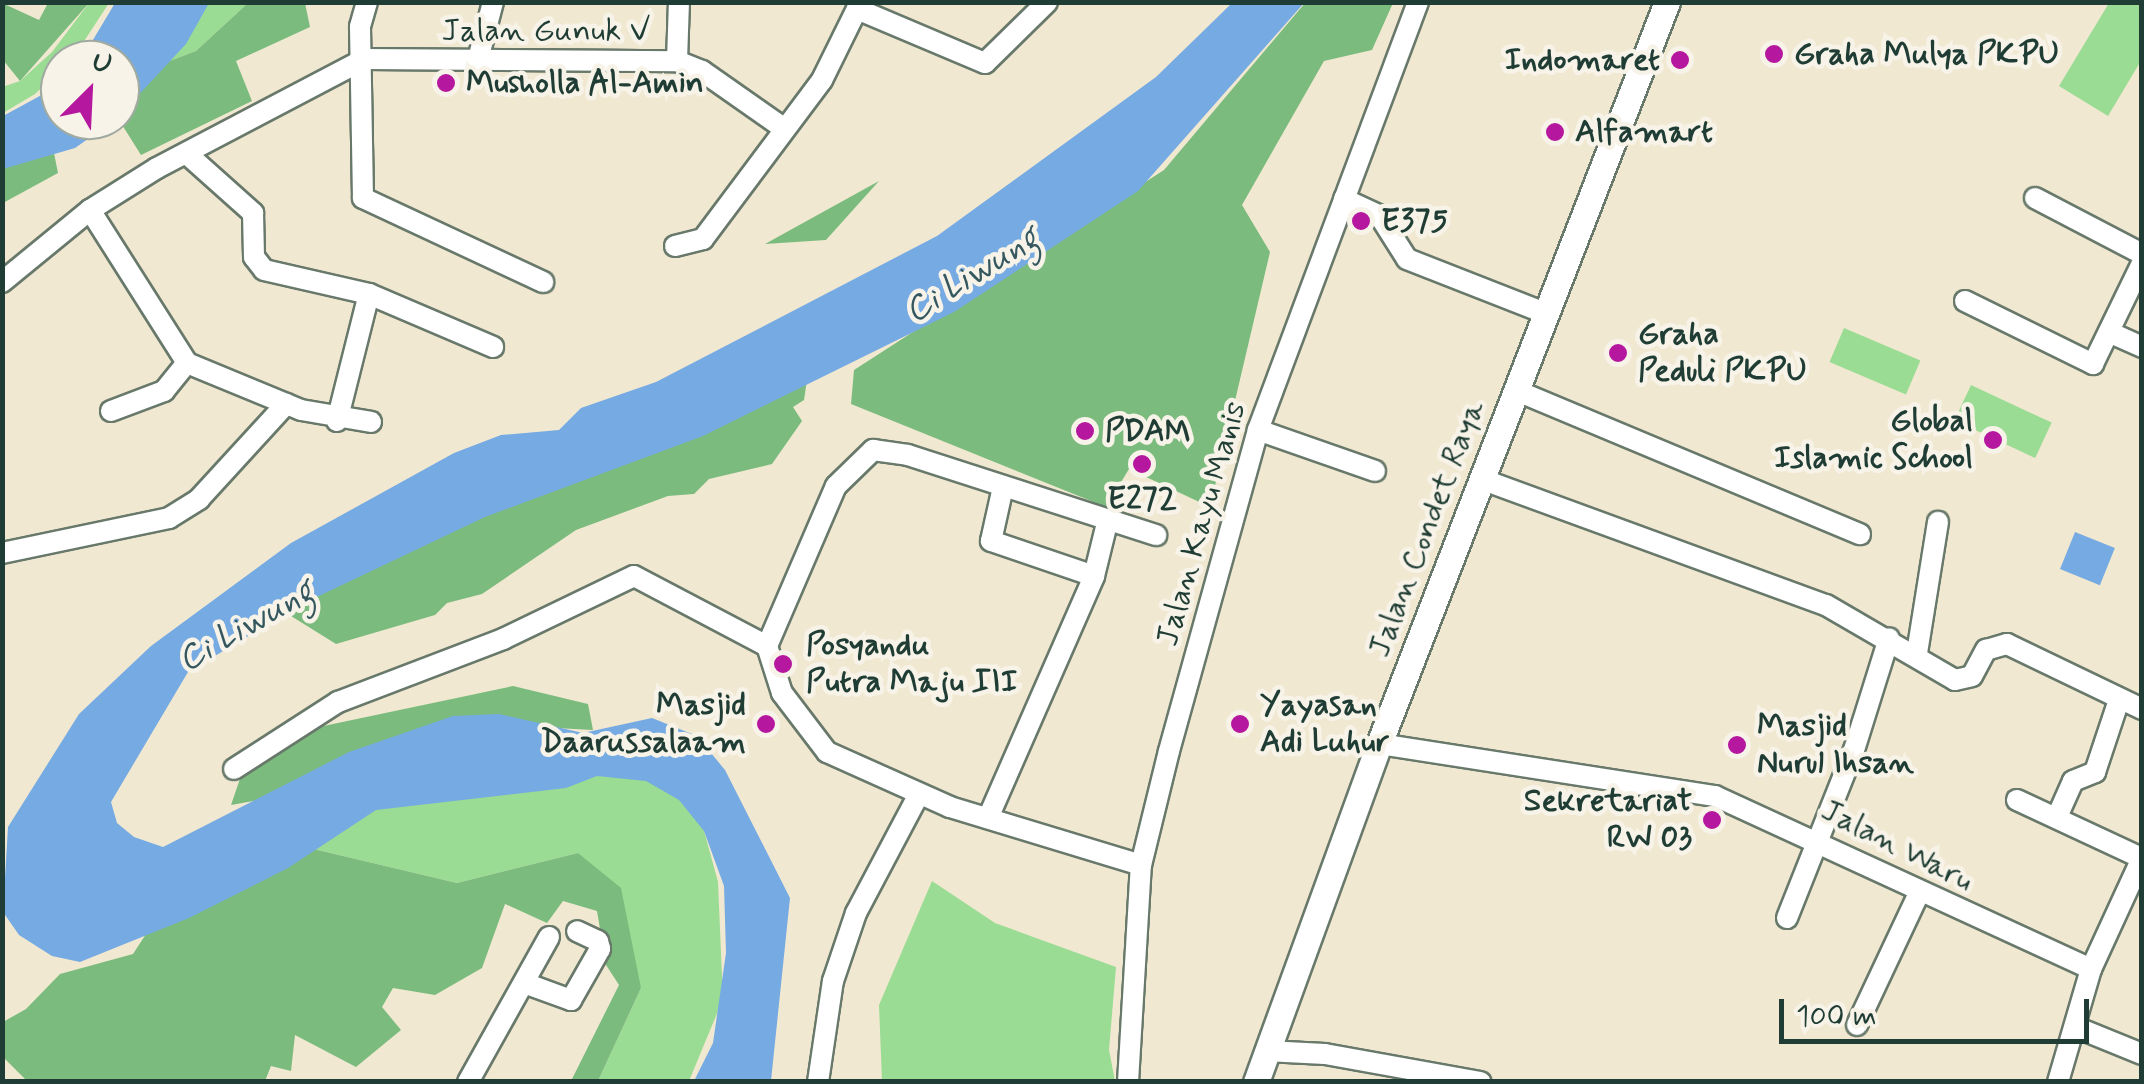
<!DOCTYPE html>
<style>
body{margin:0}
#map{position:relative;width:2144px;height:1084px;overflow:hidden;background:#f1e8d1;font-family:Mynerve,sans-serif}
div>[style]{position:absolute}
[style*='--x']{left:calc(var(--x)*1px);top:calc(var(--y)*1px);width:calc(var(--w)*1px);rotate:calc(var(--a)*1deg)}
.green>*{inset:0;background:#9adc94;transform-origin:0 0}
.forest>*{inset:0;background:#7bbc7e}
.water>*{inset:0;background:#76aae3;transform-origin:0 0}
.roads{filter:drop-shadow(2px 0 #68796b) drop-shadow(-2px 0 #68796b) drop-shadow(0 2px #68796b) drop-shadow(0 -2px #68796b)}
.minor>*{height:20px;margin:-10px;padding:0 10px;transform-origin:10px;border-radius:10px;background:#fff}
.tertiary>*{height:25px;margin:-12.5px;padding:0 12.5px;transform-origin:12.5px;border-radius:12.5px;background:#fff}
.dots>*{width:28px;height:28px;translate:-50% -50%;box-sizing:border-box;border:5px solid #f7f3e8;border-radius:50%}
span{translate:-50% -50%;white-space:nowrap;text-align:center;line-height:1.15;-webkit-text-stroke:9px #f7f3e8;paint-order:stroke}
.street-label{font-size:32px;color:#1f3d34}
.poi-label{font-size:32px;color:#1f3d34;font-weight:700}
.left{translate:0 -50%;text-align:left}
.right{translate:-100% -50%;text-align:right}
.water-label{font-size:35px;color:#355860;font-style:italic}
.frame{position:absolute;inset:0;border:5px solid #1f3d34;pointer-events:none}
.north{position:absolute;left:40px;top:40px;width:100px;height:100px;box-sizing:border-box;background:#f7f3e8;border:2px solid #a1aaa0;border-radius:50%;rotate:24deg;font-size:28px;font-weight:700;line-height:40px;text-align:center;color:#1f3d34}
.north::after{content:'';display:block;margin:auto;width:35px;height:45px;background:#b5179e;clip-path:polygon(50% 0,100% 100%,50% 72%,0 100%)}
.scale{position:absolute;left:1779px;top:999px;width:310px;height:45px;box-sizing:border-box;border:5px solid #1f3d34;border-top:0;padding-left:12px;font-size:30px;line-height:35px;white-space:nowrap;color:#1f3d34;-webkit-text-stroke:8px #f7f3e8;paint-order:stroke}
</style>
<div id="map">
<div class="green">
<i style="clip-path:polygon(89px 3px,109px 3px,75px 55px,60px 60px,60px 70px,35px 94px,3px 113px,2px 87px,20px 81px,52px 52px)"></i>
<i style="clip-path:polygon(194px 3px,248px 3px,196px 51px,138px 73px)"></i>
<i style="clip-path:polygon(2109px 3px,2141px 3px,2142px 59px,2108px 116px,2059px 86px)"></i>
<i style="left:1844px;top:328px;width:83px;height:37px;rotate:23deg"></i>
<i style="left:1971px;top:385px;width:89px;height:39px;rotate:25deg"></i>
<i style="clip-path:polygon(634px 773px,694px 794px,718px 882px,723px 999px,689px 1081px,598px 1081px,641px 988px,578px 853px,457px 883px,267px 838px,431px 781px)"></i>
<i style="clip-path:polygon(932px 881px,995px 923px,1116px 967px,1109px 1050px,1115px 1081px,882px 1081px,879px 1005px)"></i>
</div>
<div class="forest">
<i style="clip-path:polygon(2px 3px,39px 20px,48px 3px,89px 3px,20px 81px,3px 60px)"></i>
<i style="clip-path:polygon(248px 3px,305px 3px,310px 27px,236px 61px,252px 101px,141px 155px,119px 120px,138px 73px,196px 51px)"></i>
<i style="clip-path:polygon(1305px 3px,1393px 3px,1372px 50px,1324px 61px,1242px 205px,1270px 252px,1210px 507px,1129px 469px,1106px 507px,851px 404px,854px 370px,1164px 170px)"></i>
<i style="clip-path:polygon(54px 153px,58px 173px,3px 203px,3px 166px)"></i>
<i style="clip-path:polygon(879px 181px,826px 240px,765px 244px)"></i>
<i style="clip-path:polygon(807px 380px,804px 400px,793px 407px,802px 421px,772px 464px,709px 479px,694px 494px,668px 496px,576px 530px,482px 594px,447px 603px,435px 615px,336px 644px,283px 611px,473px 513px)"></i>
<i style="clip-path:polygon(513px 686px,588px 704px,593px 730px,441px 722px,259px 800px,231px 805px,243px 770px,314px 728px)"></i>
<i style="clip-path:polygon(267px 838px,457px 883px,578px 853px,621px 888px,641px 988px,598px 1081px,571px 1081px,619px 985px,606px 965px,597px 911px,563px 901px,547px 923px,505px 904px,482px 968px,435px 995px,393px 988px,382px 1007px,401px 1030px,356px 1067px,295px 1035px,291px 1071px,271px 1066px,265px 1081px,27px 1081px,3px 1057px,3px 1022px,26px 1009px,60px 974px,133px 954px,146px 934px)"></i>
</div>
<div class="water">
<i style="clip-path:polygon(115px 3px,209px 3px,186px 44px,120px 115px,120px 60px,81px 60px)"></i>
<i style="clip-path:polygon(1232px 3px,1304px 3px,1138px 191px,954px 312px,703px 436px,485px 517px,302px 604px,188px 672px,111px 802px,117px 823px,134px 837px,163px 847px,349px 752px,453px 716px,499px 714px,583px 733px,652px 718px,697px 736px,725px 770px,790px 898px,771px 1081px,694px 1081px,713px 1043px,726px 953px,724px 886px,704px 831px,679px 800px,646px 781px,597px 776px,566px 788px,376px 810px,288px 868px,189px 918px,80px 962px,52px 956px,19px 935px,3px 912px,8px 827px,79px 714px,151px 646px,291px 543px,454px 453px,501px 435px,559px 430px,581px 408px,656px 382px,937px 236px,1156px 77px)"></i>
<i style="clip-path:polygon(60px 85px,60px 120px,115px 120px,75px 148px,3px 169px,3px 116px)"></i>
<i style="left:2075px;top:532px;width:43px;height:40px;rotate:22deg"></i>
</div>
<div class="roads">
<div class="minor">
<i style="--x:367;--y:2;--w:26;--a:106"></i>
<i style="--x:360;--y:27;--w:171;--a:89"></i>
<i style="--x:363;--y:198;--w:199;--a:25"></i>
<i style="--x:677;--y:61;--w:59;--a:-88.1"></i>
<i style="--x:477;--y:63;--w:63;--a:-75.3"></i>
<i style="--x:187;--y:154;--w:89;--a:41.8"></i>
<i style="--x:253;--y:213;--w:44;--a:88.7"></i>
<i style="--x:254;--y:257;--w:16;--a:52"></i>
<i style="--x:264;--y:270;--w:108;--a:12.9"></i>
<i style="--x:2035;--y:198;--w:121;--a:27.6"></i>
<i style="--x:1344;--y:199;--w:38;--a:25"></i>
<i style="--x:1379;--y:215;--w:52;--a:57.5"></i>
<i style="--x:1407;--y:259;--w:148;--a:21.4"></i>
<i style="--x:90;--y:210;--w:181;--a:57.6"></i>
<i style="--x:187;--y:363;--w:123;--a:22.4"></i>
<i style="--x:301;--y:410;--w:71;--a:9.7"></i>
<i style="--x:675;--y:246;--w:29;--a:-14"></i>
<i style="--x:703;--y:239;--w:199;--a:-53.2"></i>
<i style="--x:822;--y:80;--w:79;--a:-63.8"></i>
<i style="--x:857;--y:9;--w:139;--a:22.9"></i>
<i style="--x:985;--y:63;--w:87;--a:-44.5"></i>
<i style="--x:2;--y:282;--w:114;--a:-39.3"></i>
<i style="--x:90;--y:210;--w:79;--a:-32.1"></i>
<i style="--x:157;--y:168;--w:235;--a:-27.7"></i>
<i style="--x:365;--y:59;--w:312;--a:0.4"></i>
<i style="--x:677;--y:61;--w:27;--a:22"></i>
<i style="--x:702;--y:71;--w:98;--a:35"></i>
<i style="--x:1965;--y:301;--w:143;--a:26.2"></i>
<i style="--x:2093;--y:364;--w:112;--a:-64.1"></i>
<i style="--x:2111;--y:333;--w:34;--a:24"></i>
<i style="--x:1515;--y:390;--w:374;--a:22.7"></i>
<i style="--x:111;--y:411;--w:57;--a:-20.7"></i>
<i style="--x:164;--y:391;--w:36;--a:-51"></i>
<i style="--x:337;--y:421;--w:131;--a:-75.9"></i>
<i style="--x:369;--y:294;--w:135;--a:23.1"></i>
<i style="--x:1258;--y:430;--w:124;--a:19.3"></i>
<i style="--x:1481;--y:479;--w:367;--a:20.1"></i>
<i style="--x:1826;--y:605;--w:149;--a:30.2"></i>
<i style="--x:1955;--y:680;--w:17;--a:-13"></i>
<i style="--x:1972;--y:676;--w:30;--a:-62"></i>
<i style="--x:1986;--y:650;--w:22;--a:-16"></i>
<i style="--x:2007;--y:644;--w:150;--a:25.7"></i>
<i style="--x:2;--y:553;--w:171;--a:-11.8"></i>
<i style="--x:169;--y:518;--w:36;--a:-32"></i>
<i style="--x:199;--y:499;--w:129;--a:-47.5"></i>
<i style="--x:1094;--y:576;--w:55;--a:-76.2"></i>
<i style="--x:1917;--y:653;--w:133;--a:-80.9"></i>
<i style="--x:1379;--y:744;--w:340;--a:8.8"></i>
<i style="--x:1715;--y:796;--w:414;--a:24.7"></i>
<i style="--x:2091;--y:969;--w:118;--a:106.3"></i>
<i style="--x:234;--y:769;--w:124;--a:-32.8"></i>
<i style="--x:338;--y:702;--w:177;--a:-20.9"></i>
<i style="--x:503;--y:639;--w:145;--a:-25.7"></i>
<i style="--x:634;--y:576;--w:150;--a:27.8"></i>
<i style="--x:2017;--y:800;--w:135;--a:25"></i>
<i style="--x:2057;--y:817;--w:39;--a:-66"></i>
<i style="--x:2073;--y:781;--w:24;--a:-22"></i>
<i style="--x:2095;--y:772;--w:76;--a:-71.6"></i>
<i style="--x:988;--y:818;--w:264;--a:-66.3"></i>
<i style="--x:1094;--y:576;--w:109;--a:-161.2"></i>
<i style="--x:991;--y:541;--w:55;--a:-77.5"></i>
<i style="--x:1141;--y:865;--w:200;--a:-163.1"></i>
<i style="--x:950;--y:807;--w:135;--a:-155.9"></i>
<i style="--x:827;--y:752;--w:74;--a:-127.3"></i>
<i style="--x:782;--y:693;--w:49;--a:-107.7"></i>
<i style="--x:767;--y:646;--w:174;--a:-66.7"></i>
<i style="--x:836;--y:486;--w:52;--a:-44.2"></i>
<i style="--x:873;--y:450;--w:35;--a:8"></i>
<i style="--x:908;--y:455;--w:261;--a:17.9"></i>
<i style="--x:1787;--y:918;--w:181;--a:-68.3"></i>
<i style="--x:1854;--y:750;--w:117;--a:-72.6"></i>
<i style="--x:2091;--y:969;--w:122;--a:-65.3"></i>
<i style="--x:527;--y:984;--w:47;--a:20"></i>
<i style="--x:571;--y:1000;--w:59;--a:-60.4"></i>
<i style="--x:600;--y:949;--w:8;--a:-104"></i>
<i style="--x:598;--y:941;--w:23;--a:-155"></i>
<i style="--x:1857;--y:1025;--w:146;--a:-64.8"></i>
<i style="--x:2078;--y:1028;--w:69;--a:22.1"></i>
<i style="--x:1266;--y:1051;--w:59;--a:2.9"></i>
<i style="--x:1325;--y:1054;--w:158;--a:10.2"></i>
<i style="--x:468;--y:1082;--w:166;--a:-60.8"></i>
<i style="--x:818;--y:1082;--w:102;--a:-81.6"></i>
<i style="--x:833;--y:981;--w:72;--a:-71.3"></i>
<i style="--x:856;--y:913;--w:135;--a:-62.1"></i>
<i style="--x:1128;--y:1082;--w:217;--a:-86.6"></i>
<i style="--x:1141;--y:865;--w:117;--a:-76.2"></i>
<i style="--x:1169;--y:751;--w:333;--a:-74.5"></i>
<i style="--x:1258;--y:430;--w:457;--a:-69.5"></i>
</div>
<div class="tertiary">
<i style="--x:1256;--y:1082;--w:360;--a:-70"></i>
<i style="--x:1379;--y:744;--w:796;--a:-68.79"></i>
</div>
</div>
<div class="dots">
<i style="left:1774px;top:54px;background:#b5179e"></i>
<i style="left:1680px;top:60px;background:#b5179e"></i>
<i style="left:446px;top:83px;background:#b5179e"></i>
<i style="left:1555px;top:132px;background:#b5179e"></i>
<i style="left:1361px;top:221px;background:#b5179e"></i>
<i style="left:1618px;top:353px;background:#b5179e"></i>
<i style="left:1085px;top:431px;background:#b5179e"></i>
<i style="left:1993px;top:440px;background:#b5179e"></i>
<i style="left:1142px;top:464px;background:#b5179e"></i>
<i style="left:783px;top:664px;background:#b5179e"></i>
<i style="left:766px;top:724px;background:#b5179e"></i>
<i style="left:1240px;top:724px;background:#b5179e"></i>
<i style="left:1737px;top:745px;background:#b5179e"></i>
<i style="left:1712px;top:820px;background:#b5179e"></i>
</div>
<div class="street-label">
<span style="left:546px;top:31px">Jalan Gunuk V</span>
<span style="left:1202px;top:524px;rotate:-74deg">Jalan Kayu Manis</span>
<span style="left:1427px;top:529px;rotate:-69deg">Jalan Condet Raya</span>
<span style="left:1897px;top:846px;rotate:27deg">Jalan Waru</span>
</div>
<div class="poi-label">
<span class="left" style="left:1794px;top:54px">Graha Mulya PKPU</span>
<span class="right" style="left:1660px;top:60px">Indomaret</span>
<span class="left" style="left:466px;top:83px">Musholla Al-Amin</span>
<span class="left" style="left:1575px;top:132px">Alfamart</span>
<span class="left" style="left:1381px;top:221px">E375</span>
<span class="left" style="left:1638px;top:353px">Graha<br>Peduli PKPU</span>
<span class="right" style="left:1973px;top:440px">Global<br>Islamic School</span>
<span class="left" style="left:1105px;top:431px">PDAM</span>
<span style="left:1142px;top:499px">E272</span>
<span class="left" style="left:806px;top:664px">Posyandu<br>Putra Maju III</span>
<span class="right" style="left:746px;top:724px">Masjid<br>Daarussalaam</span>
<span class="left" style="left:1260px;top:724px">Yayasan<br>Adi Luhur</span>
<span class="left" style="left:1757px;top:745px">Masjid<br>Nurul Ihsan</span>
<span class="right" style="left:1692px;top:820px">Sekretariat<br>RW 03</span>
</div>
<div class="water-label">
<span style="left:972px;top:275px;rotate:-32deg">Ci Liwung</span>
<span style="left:246px;top:626px;rotate:-30deg">Ci Liwung</span>
</div>
<div class="frame"></div>
<div class="north">U</div>
<div class="scale">100 m</div>
</div>
